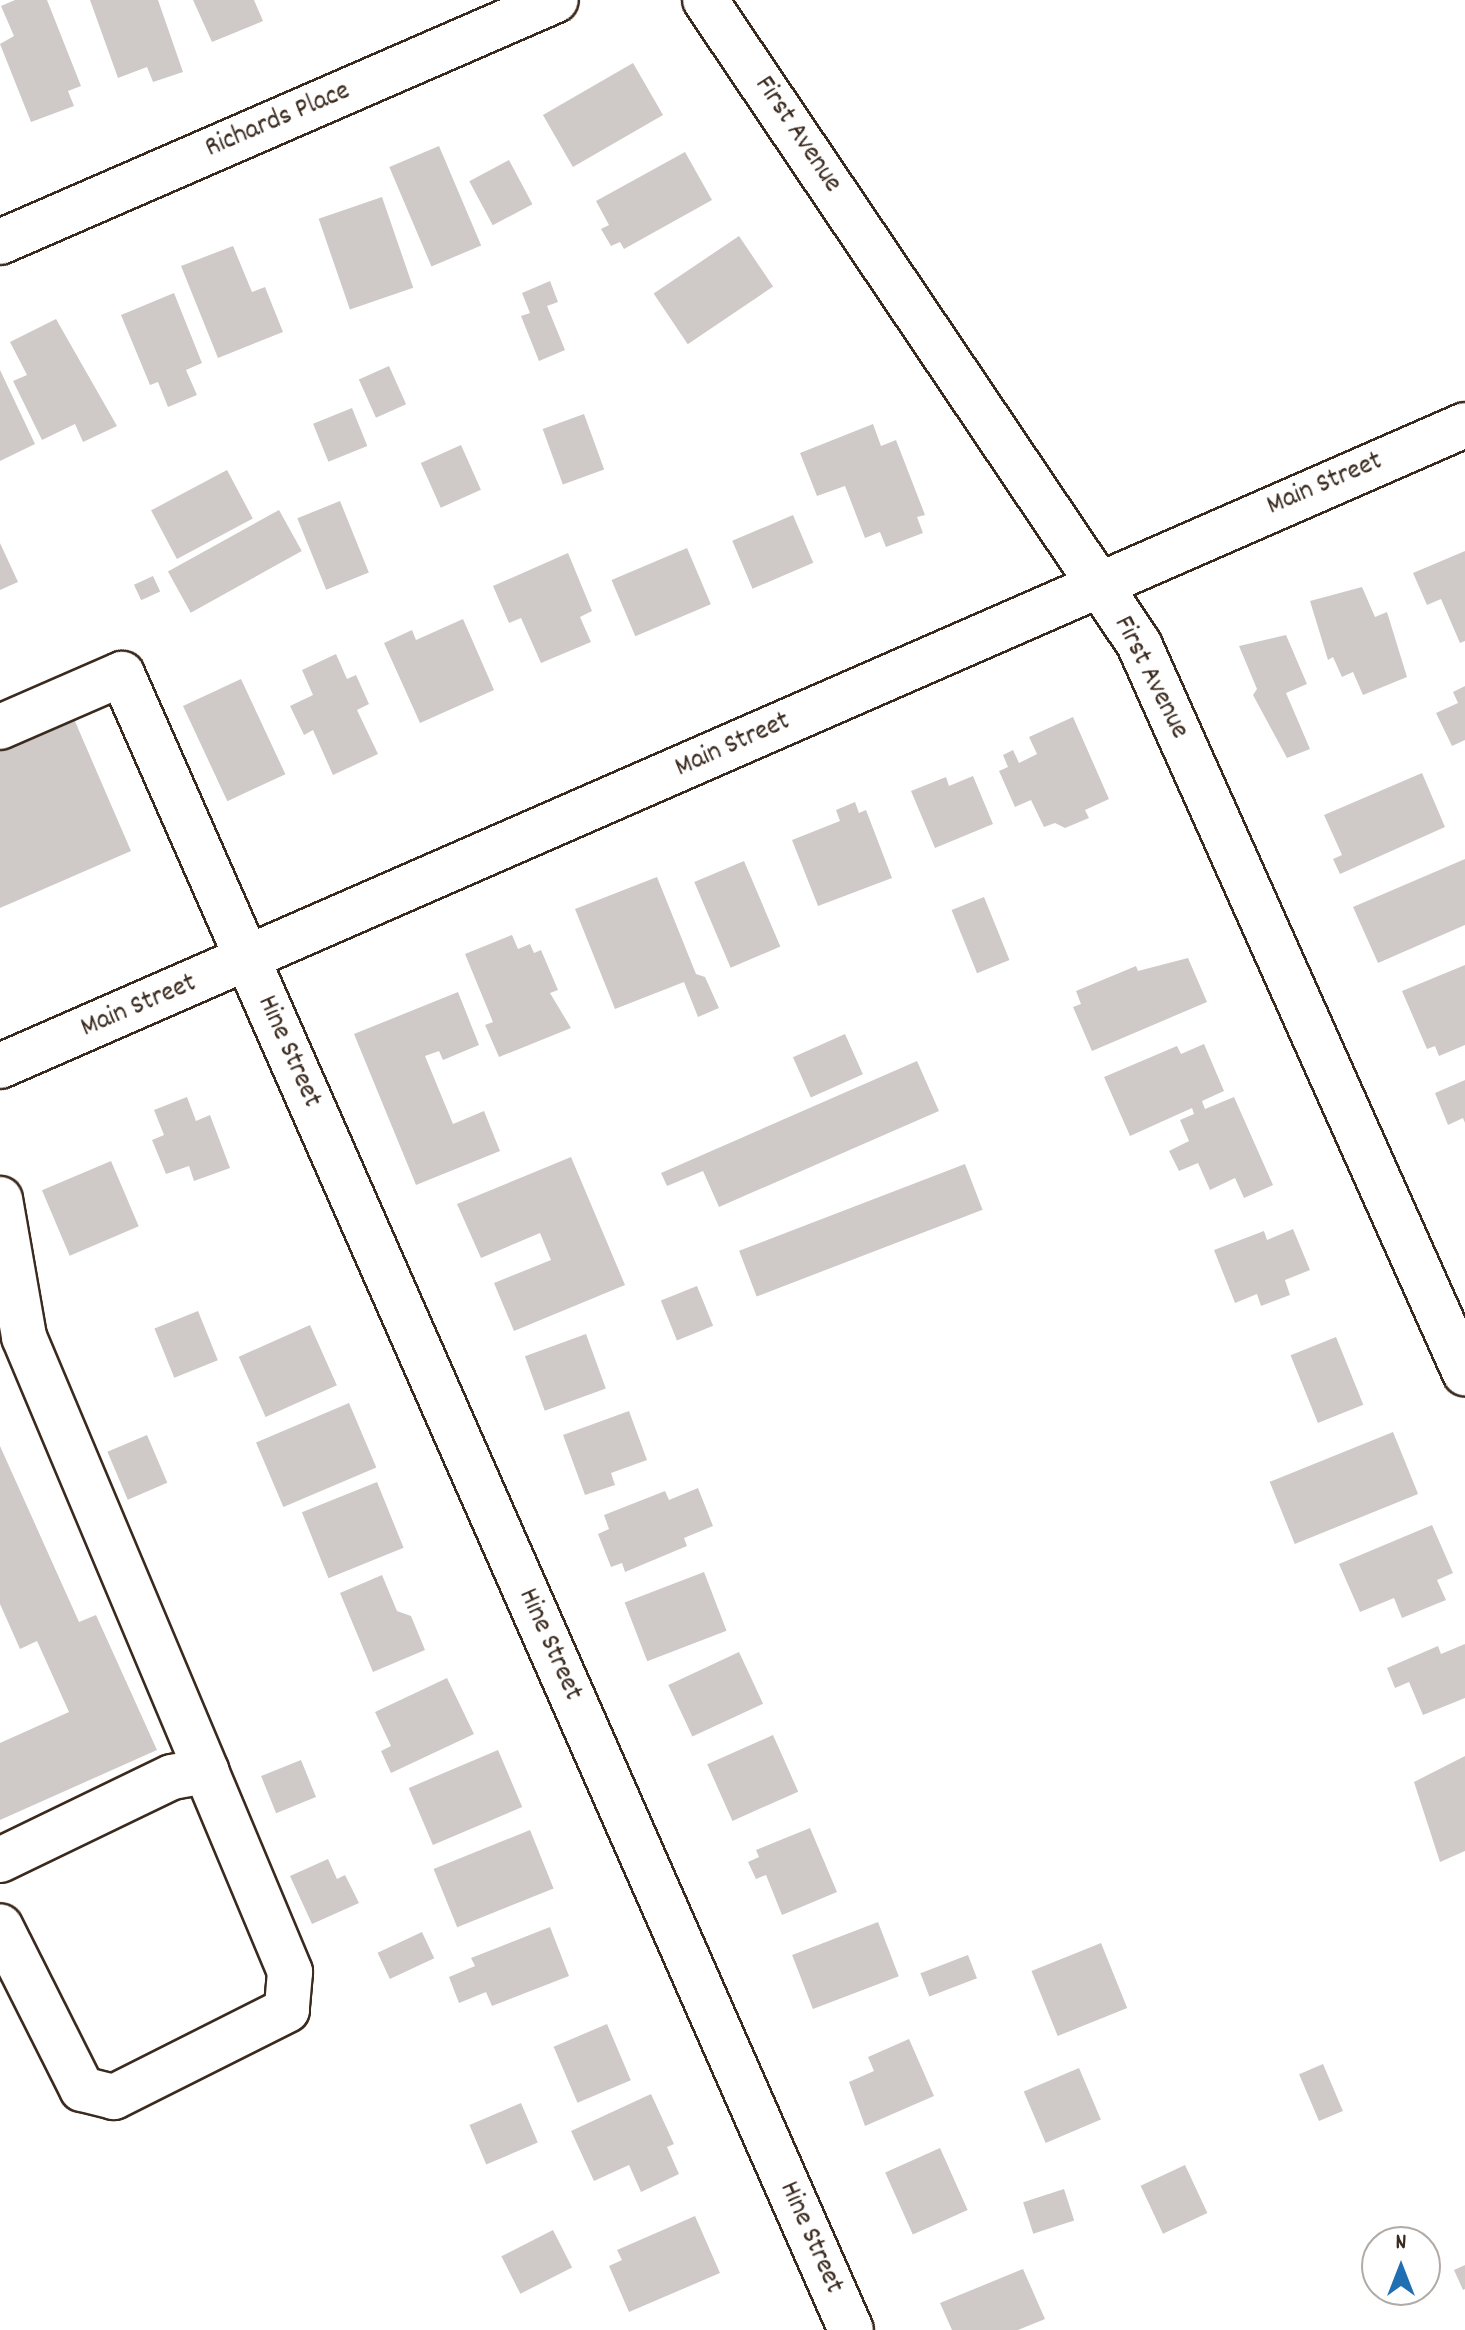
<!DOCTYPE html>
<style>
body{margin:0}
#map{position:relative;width:1465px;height:2330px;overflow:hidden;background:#fff;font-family:Dekko,sans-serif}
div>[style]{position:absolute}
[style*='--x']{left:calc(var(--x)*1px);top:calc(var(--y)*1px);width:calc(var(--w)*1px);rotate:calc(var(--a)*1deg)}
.building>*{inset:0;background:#cfcac7;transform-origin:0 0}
.roads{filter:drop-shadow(2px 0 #3b2a1e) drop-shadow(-2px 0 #3b2a1e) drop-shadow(0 2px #3b2a1e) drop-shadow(0 -2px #3b2a1e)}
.minor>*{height:44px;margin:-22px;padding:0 22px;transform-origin:22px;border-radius:22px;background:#fff}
span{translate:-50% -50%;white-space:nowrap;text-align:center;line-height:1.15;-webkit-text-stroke:6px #fff;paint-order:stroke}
.street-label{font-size:28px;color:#3b2a1e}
.north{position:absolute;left:1361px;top:2226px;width:80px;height:80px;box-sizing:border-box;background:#fff;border:2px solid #b1aaa5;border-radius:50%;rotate:0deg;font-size:22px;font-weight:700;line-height:32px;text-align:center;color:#3b2a1e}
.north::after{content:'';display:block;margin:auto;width:28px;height:36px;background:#1f6fb2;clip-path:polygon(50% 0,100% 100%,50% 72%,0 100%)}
</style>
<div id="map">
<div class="building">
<i style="clip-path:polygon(15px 0,47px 0,81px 86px,68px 91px,74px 106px,31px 122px,0 44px,14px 36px,1px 6px)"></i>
<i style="clip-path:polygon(90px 0,158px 0,183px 72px,153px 82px,147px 67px,118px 78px)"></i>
<i style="clip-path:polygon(193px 0,254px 0,263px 21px,212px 42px)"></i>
<i style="left:633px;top:63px;width:60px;height:104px;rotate:60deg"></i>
<i style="left:439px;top:146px;width:108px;height:54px;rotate:67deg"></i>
<i style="clip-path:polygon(685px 152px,712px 200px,624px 249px,620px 242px,611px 246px,601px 229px,609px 225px,596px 201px)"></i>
<i style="left:509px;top:160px;width:50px;height:45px;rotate:62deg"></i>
<i style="left:382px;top:197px;width:96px;height:67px;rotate:71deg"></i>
<i style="left:739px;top:236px;width:61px;height:103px;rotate:56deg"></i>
<i style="clip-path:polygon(233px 246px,252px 292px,265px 287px,283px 332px,218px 358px,181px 266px)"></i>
<i style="clip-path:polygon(550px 281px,558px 302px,547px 306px,565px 350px,539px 361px,521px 316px,530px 313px,522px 293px)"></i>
<i style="clip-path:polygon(174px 293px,202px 363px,186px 370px,197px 395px,168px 407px,158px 382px,150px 385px,121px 315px)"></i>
<i style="clip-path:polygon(56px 319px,117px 426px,83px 442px,75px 424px,42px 440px,13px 381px,27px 375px,10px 342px)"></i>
<i style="left:389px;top:366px;width:42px;height:33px;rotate:66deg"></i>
<i style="clip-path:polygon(0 370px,35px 444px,0 461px)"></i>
<i style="left:352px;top:408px;width:41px;height:42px;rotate:68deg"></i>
<i style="left:584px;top:414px;width:59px;height:44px;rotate:70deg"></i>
<i style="clip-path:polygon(873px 424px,881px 446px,896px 440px,925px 515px,917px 517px,923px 533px,886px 547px,880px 532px,865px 538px,845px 486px,817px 496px,800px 453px)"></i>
<i style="left:461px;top:445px;width:49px;height:44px;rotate:66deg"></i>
<i style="left:227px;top:470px;width:55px;height:86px;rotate:62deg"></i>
<i style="left:340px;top:501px;width:77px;height:46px;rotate:68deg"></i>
<i style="left:279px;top:510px;width:47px;height:127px;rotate:61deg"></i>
<i style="left:793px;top:515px;width:52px;height:66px;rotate:67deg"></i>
<i style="clip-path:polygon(0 543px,18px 582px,0 590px)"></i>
<i style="left:687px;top:548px;width:61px;height:82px;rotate:67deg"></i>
<i style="clip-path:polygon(1465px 551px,1465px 641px,1460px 643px,1441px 599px,1427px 605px,1413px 573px)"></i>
<i style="clip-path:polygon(568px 553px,592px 611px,580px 617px,591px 642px,541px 663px,521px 618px,509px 623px,493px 586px)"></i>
<i style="left:153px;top:576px;width:17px;height:21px;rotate:65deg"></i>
<i style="clip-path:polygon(1362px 587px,1375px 617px,1387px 612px,1407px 677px,1363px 695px,1353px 672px,1342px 677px,1333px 657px,1328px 660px,1310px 601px)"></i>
<i style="clip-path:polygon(463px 619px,494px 690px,420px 723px,384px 643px,412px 630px,416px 640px)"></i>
<i style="clip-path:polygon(1286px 635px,1307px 684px,1286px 693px,1310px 749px,1287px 758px,1253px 695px,1257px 689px,1239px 646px)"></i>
<i style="clip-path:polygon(336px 654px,347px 679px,356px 675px,369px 704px,357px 710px,378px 754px,333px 775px,313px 730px,304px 735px,290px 706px,313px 695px,302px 670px)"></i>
<i style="left:241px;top:679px;width:105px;height:64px;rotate:65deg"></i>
<i style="clip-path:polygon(1465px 686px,1465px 740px,1452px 746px,1436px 713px,1458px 703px,1453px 692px)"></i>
<i style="clip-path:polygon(71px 712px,131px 851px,0 908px,0 742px)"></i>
<i style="clip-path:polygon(1073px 717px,1109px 799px,1085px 810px,1089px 818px,1065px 828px,1055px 823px,1044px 827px,1031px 800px,1015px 807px,999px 771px,1008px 767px,1003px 755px,1013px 750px,1019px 763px,1037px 754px,1029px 737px)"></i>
<i style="clip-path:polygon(1422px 773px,1445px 827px,1340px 874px,1333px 859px,1342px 855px,1324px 815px)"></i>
<i style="clip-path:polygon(973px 776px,993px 824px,935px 848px,911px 791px,946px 777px,949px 786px)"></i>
<i style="clip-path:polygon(855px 802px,859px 813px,866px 810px,892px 878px,818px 906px,792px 840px,840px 821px,836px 810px)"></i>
<i style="clip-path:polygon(1465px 859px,1465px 925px,1378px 963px,1353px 907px)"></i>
<i style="left:744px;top:861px;width:93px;height:54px;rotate:67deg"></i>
<i style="clip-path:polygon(657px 877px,696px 974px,705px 977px,719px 1008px,698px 1017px,684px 982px,615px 1009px,575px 909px)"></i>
<i style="left:984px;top:897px;width:68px;height:35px;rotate:68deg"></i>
<i style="clip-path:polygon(512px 935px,518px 949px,530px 944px,534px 953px,541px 950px,558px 990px,550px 993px,571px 1028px,499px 1057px,485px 1025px,493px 1022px,465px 954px)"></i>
<i style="clip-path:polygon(1188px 958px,1207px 1002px,1092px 1051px,1073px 1007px,1081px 1004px,1076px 991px,1136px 966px,1138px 971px)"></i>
<i style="clip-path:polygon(1465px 965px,1465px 1045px,1439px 1056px,1435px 1046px,1427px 1049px,1402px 991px)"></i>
<i style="clip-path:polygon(458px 992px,479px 1045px,443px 1060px,439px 1051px,425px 1056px,453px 1124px,484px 1111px,500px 1151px,416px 1185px,354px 1034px)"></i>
<i style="left:845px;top:1034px;width:44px;height:57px;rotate:66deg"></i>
<i style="clip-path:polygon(1204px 1044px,1224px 1091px,1202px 1101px,1205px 1109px,1234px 1097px,1273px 1185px,1244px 1198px,1235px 1178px,1210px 1190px,1198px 1163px,1179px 1171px,1169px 1151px,1189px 1141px,1180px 1120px,1194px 1114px,1192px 1108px,1130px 1136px,1104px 1077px,1177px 1046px,1181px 1054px)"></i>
<i style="clip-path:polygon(917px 1061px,939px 1111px,719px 1207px,703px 1171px,667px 1186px,661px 1173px)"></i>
<i style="clip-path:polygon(1465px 1080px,1465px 1123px,1463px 1118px,1448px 1125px,1435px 1093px)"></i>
<i style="clip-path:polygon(187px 1097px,196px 1121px,210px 1115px,230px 1168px,194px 1181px,189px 1166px,166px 1174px,152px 1140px,164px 1135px,154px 1110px)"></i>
<i style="clip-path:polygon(571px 1157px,625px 1285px,514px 1331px,494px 1283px,551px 1260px,540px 1233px,481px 1258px,457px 1204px)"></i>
<i style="left:111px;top:1161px;width:71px;height:75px;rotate:67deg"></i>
<i style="left:965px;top:1164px;width:49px;height:242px;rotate:69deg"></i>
<i style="clip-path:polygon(1293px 1229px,1310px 1270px,1285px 1280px,1290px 1295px,1261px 1306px,1257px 1294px,1235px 1303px,1214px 1250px,1264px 1231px,1267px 1240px)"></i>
<i style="left:697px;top:1286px;width:43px;height:39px;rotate:68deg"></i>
<i style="left:198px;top:1311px;width:53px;height:47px;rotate:68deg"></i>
<i style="left:310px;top:1325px;width:66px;height:78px;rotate:66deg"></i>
<i style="left:586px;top:1334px;width:58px;height:65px;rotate:70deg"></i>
<i style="left:1336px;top:1337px;width:73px;height:49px;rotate:68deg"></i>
<i style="left:349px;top:1403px;width:70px;height:101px;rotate:67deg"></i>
<i style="clip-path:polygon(629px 1411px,647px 1460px,611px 1473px,615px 1485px,585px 1495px,563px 1435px)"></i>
<i style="left:1393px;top:1432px;width:67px;height:133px;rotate:68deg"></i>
<i style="left:147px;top:1435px;width:52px;height:43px;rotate:67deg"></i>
<i style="clip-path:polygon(0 1446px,79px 1622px,96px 1615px,157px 1750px,0 1820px,0 1743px,69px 1712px,37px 1641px,20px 1649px,0 1604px)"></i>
<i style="left:377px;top:1482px;width:71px;height:81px;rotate:68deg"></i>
<i style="clip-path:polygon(698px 1488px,713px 1526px,684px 1538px,687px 1546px,625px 1572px,622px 1563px,611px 1567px,598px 1534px,609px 1529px,604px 1515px,665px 1491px,669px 1500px)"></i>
<i style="clip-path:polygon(1432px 1525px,1453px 1573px,1437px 1580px,1446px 1600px,1402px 1618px,1394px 1598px,1360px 1612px,1339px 1564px)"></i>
<i style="left:704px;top:1572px;width:63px;height:85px;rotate:69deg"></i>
<i style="clip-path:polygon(382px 1575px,397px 1611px,411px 1616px,425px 1650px,373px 1672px,340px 1593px)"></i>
<i style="clip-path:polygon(1465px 1644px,1465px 1698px,1423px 1715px,1409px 1682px,1395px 1688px,1387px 1668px,1438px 1646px,1441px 1654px)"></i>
<i style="left:739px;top:1652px;width:57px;height:78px;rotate:65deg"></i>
<i style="clip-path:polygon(447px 1678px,474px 1734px,391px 1773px,381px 1751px,391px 1746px,375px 1712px)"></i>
<i style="left:773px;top:1735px;width:62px;height:72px;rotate:66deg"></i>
<i style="left:498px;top:1750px;width:62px;height:97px;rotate:67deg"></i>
<i style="clip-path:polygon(1465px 1756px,1465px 1851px,1440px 1862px,1414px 1782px)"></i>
<i style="left:301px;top:1760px;width:40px;height:43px;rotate:68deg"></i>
<i style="clip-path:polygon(810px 1828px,837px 1892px,782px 1915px,766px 1875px,756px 1879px,748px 1862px,759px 1857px,756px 1850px)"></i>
<i style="left:530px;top:1830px;width:63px;height:104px;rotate:68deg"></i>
<i style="clip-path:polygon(328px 1859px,337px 1879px,345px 1875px,359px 1903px,312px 1924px,290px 1876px)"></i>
<i style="left:878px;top:1922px;width:58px;height:92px;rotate:69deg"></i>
<i style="clip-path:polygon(550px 1927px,569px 1976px,492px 2006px,486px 1992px,459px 2003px,449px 1977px,475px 1966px,471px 1958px)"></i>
<i style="left:422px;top:1932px;width:29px;height:49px;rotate:65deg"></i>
<i style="left:1101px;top:1943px;width:70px;height:75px;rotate:68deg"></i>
<i style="left:968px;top:1955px;width:25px;height:51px;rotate:69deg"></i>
<i style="left:607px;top:2024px;width:61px;height:58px;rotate:67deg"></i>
<i style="clip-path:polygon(909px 2039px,934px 2096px,865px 2126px,849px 2082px,874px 2071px,868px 2057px)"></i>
<i style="left:1323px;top:2064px;width:51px;height:26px;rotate:67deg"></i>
<i style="left:1079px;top:2068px;width:56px;height:60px;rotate:67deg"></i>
<i style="clip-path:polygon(651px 2094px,674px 2144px,667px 2147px,679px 2174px,641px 2192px,629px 2165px,594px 2181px,571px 2131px)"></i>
<i style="left:521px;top:2103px;width:43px;height:56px;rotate:67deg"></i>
<i style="left:940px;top:2148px;width:68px;height:60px;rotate:66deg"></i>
<i style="left:1185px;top:2165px;width:53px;height:49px;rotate:65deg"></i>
<i style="left:1064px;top:2189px;width:33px;height:43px;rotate:72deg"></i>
<i style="clip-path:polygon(695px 2216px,720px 2273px,629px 2312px,609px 2266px,622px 2260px,617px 2250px)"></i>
<i style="left:553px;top:2230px;width:42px;height:58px;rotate:63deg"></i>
<i style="clip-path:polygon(1465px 2265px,1465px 2289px,1463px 2290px,1454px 2270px)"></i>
<i style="clip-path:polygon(1023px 2269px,1045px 2319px,1018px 2330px,952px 2330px,940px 2303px)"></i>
</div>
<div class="roads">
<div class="minor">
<i style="--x:705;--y:0;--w:777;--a:56.02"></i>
<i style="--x:1139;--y:644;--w:799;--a:65.91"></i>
<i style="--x:0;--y:242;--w:606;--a:-23.52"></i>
<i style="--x:0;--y:727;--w:133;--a:-23.5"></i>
<i style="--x:122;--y:674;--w:1809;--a:66.24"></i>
<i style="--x:0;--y:1066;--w:1599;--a:-23.63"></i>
<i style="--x:0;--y:1199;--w:140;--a:80.1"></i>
<i style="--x:24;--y:1337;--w:471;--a:67.2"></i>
<i style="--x:0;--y:1860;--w:191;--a:-25.8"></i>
<i style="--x:172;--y:1777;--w:35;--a:-10"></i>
<i style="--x:206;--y:1771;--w:218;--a:67.3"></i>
<i style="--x:290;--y:1972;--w:38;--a:95"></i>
<i style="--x:287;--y:2010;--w:194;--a:153.3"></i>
<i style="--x:114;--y:2097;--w:33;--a:-166"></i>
<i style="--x:82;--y:2089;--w:182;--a:-116.7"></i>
</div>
</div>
<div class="street-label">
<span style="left:278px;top:121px;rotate:-23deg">Richards Place</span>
<span style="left:797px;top:135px;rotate:56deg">First Avenue</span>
<span style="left:1325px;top:485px;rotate:-23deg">Main Street</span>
<span style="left:1150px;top:678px;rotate:63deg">First Avenue</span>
<span style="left:733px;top:746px;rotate:-24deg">Main Street</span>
<span style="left:139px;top:1007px;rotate:-23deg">Main Street</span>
<span style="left:288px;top:1052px;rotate:66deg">Hine Street</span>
<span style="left:549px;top:1645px;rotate:66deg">Hine Street</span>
<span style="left:810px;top:2238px;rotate:66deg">Hine Street</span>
</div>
<div class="north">N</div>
</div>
